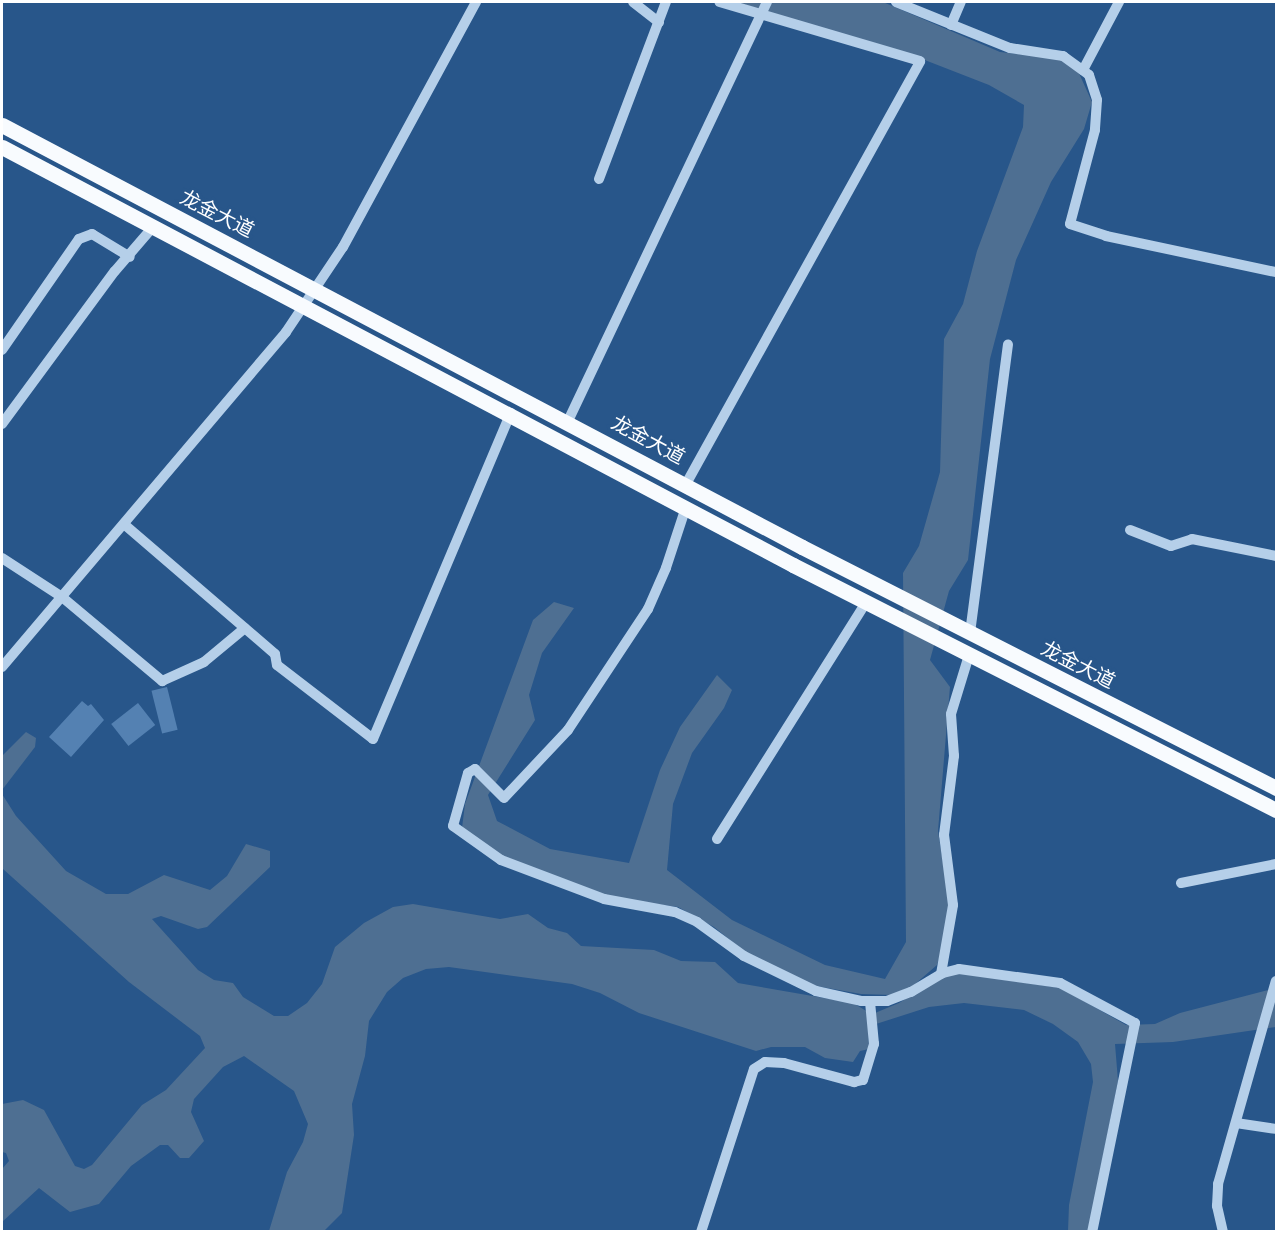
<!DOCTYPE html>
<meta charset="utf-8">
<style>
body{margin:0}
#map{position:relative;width:1278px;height:1233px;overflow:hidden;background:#28568a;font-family:"Space Grotesk","Noto Sans SC",sans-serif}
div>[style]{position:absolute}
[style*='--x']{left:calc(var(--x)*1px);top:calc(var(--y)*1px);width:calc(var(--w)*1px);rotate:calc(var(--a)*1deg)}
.water>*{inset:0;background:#4e6f92}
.building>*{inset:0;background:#5481b2;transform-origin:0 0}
.minor>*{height:10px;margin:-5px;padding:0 5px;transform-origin:5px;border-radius:5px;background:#b5cfe9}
.major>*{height:15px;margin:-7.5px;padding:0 7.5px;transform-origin:7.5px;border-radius:7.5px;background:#f8fbfe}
span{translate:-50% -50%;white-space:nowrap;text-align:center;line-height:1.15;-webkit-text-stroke:6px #28568a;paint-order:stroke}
.street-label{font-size:20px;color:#fff}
.frame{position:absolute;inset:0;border:3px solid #fff;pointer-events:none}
</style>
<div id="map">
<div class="water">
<i style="clip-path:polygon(736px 2px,883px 2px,1000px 52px,1073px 60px,1092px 102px,1084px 129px,1051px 182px,1016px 260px,990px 359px,968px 560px,949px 591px,930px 660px,950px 687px,938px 831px,949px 901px,942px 950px,937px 965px,914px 985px,892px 995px,861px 994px,805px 984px,750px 956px,714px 927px,678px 907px,611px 898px,498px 854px,462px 828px,465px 804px,533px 620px,554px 602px,574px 608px,542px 653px,529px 695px,535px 720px,488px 795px,497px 821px,550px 849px,629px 863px,660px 770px,680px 727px,717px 675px,732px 690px,724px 708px,692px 753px,673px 804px,667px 870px,732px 920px,825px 965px,885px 979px,906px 942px,903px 573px,919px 546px,940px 472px,944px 339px,963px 304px,977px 251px,1023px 127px,1024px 105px,989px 85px,917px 57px)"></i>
<i style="clip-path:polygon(26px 732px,36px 738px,35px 747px,2px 790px,2px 756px)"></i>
<i style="clip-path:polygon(2px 794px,16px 816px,66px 871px,106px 894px,128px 894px,164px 875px,210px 890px,227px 876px,246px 844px,270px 851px,270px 867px,207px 927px,198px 929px,161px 916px,152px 919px,198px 970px,214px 980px,233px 983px,243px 997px,274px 1016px,288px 1016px,307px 1003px,322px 984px,335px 947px,364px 923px,393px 907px,413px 904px,500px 919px,528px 914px,548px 928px,567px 933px,581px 946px,654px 950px,681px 961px,715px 962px,738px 983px,853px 1003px,868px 1012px,869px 1049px,860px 1051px,853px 1062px,825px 1058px,805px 1047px,771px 1047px,756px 1051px,639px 1013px,600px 993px,572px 984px,449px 967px,426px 969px,403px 978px,387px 992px,369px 1021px,365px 1056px,352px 1104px,354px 1135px,342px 1213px,324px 1231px,269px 1231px,287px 1172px,303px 1142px,308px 1124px,294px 1091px,244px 1056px,223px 1067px,194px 1099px,191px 1112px,204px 1141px,189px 1158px,180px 1158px,168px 1145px,160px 1145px,131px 1166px,99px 1204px,70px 1212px,39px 1188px,2px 1222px,2px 1169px,9px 1161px,6px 1153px,2px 1152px,2px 1104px,23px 1100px,44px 1110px,75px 1166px,84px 1169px,92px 1165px,142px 1105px,166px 1090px,205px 1048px,200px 1036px,129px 982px,3px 869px)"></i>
<i style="clip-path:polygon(956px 973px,1061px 988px,1126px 1025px,1155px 1024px,1180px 1013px,1276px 988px,1276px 1027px,1173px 1042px,1115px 1044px,1118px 1081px,1088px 1231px,1068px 1231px,1069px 1205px,1093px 1082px,1091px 1064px,1078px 1042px,1053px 1024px,1024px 1010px,964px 1003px,929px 1007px,876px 1024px,875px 1013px,899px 1003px,937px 979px)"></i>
</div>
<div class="building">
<i style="left:167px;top:687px;width:44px;height:16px;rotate:76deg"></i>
<i style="clip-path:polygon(82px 701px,88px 706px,91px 704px,104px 720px,71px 757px,49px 737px)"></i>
<i style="left:138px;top:703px;width:28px;height:34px;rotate:52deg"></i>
</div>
<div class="minor">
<i style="--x:633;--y:2;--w:33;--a:38"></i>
<i style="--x:896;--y:2;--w:123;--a:22"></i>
<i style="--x:1010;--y:48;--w:54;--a:8.6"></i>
<i style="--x:1063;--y:56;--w:32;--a:36"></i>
<i style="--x:1089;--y:75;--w:26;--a:72"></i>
<i style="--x:1097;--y:100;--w:30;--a:94"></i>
<i style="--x:1095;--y:130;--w:97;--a:104.9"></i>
<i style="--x:1070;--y:224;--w:38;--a:18"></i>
<i style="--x:1106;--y:236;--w:174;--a:12"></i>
<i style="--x:951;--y:25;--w:25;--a:-67"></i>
<i style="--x:1083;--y:70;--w:77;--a:-62.1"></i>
<i style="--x:599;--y:179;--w:189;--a:-69.3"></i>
<i style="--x:2;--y:350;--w:135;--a:-55.3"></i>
<i style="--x:79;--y:239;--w:14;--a:-21"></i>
<i style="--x:92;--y:234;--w:44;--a:31.2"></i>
<i style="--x:568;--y:421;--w:464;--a:-64.6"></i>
<i style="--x:2;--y:424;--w:190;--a:-53.6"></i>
<i style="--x:115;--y:271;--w:58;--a:-49.2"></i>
<i style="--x:686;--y:484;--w:483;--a:-61"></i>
<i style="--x:920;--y:61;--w:209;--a:-163.6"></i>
<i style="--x:686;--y:507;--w:64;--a:108.2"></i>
<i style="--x:666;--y:568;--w:45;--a:113.7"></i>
<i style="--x:648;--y:609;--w:145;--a:123.5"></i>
<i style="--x:568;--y:730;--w:93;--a:133.3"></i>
<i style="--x:504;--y:798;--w:41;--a:-135"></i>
<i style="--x:475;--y:769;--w:8;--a:150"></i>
<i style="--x:468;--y:773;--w:55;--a:105.8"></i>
<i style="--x:453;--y:826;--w:59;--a:35.3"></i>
<i style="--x:501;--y:860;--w:110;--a:20.7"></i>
<i style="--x:604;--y:899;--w:72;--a:10.4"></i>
<i style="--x:675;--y:912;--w:24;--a:24"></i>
<i style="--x:697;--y:922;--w:58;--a:35.9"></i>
<i style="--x:744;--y:956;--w:80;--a:25.9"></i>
<i style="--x:816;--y:991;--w:46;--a:12.5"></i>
<i style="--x:861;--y:1001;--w:26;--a:0"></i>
<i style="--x:887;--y:1001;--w:26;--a:-21"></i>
<i style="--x:911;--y:992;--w:37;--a:-31"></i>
<i style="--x:943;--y:973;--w:16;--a:-14"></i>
<i style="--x:959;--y:969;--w:102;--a:7.9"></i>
<i style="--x:1060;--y:983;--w:85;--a:28.1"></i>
<i style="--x:1135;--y:1023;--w:213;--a:101.6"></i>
<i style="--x:125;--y:525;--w:198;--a:40.7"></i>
<i style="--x:275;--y:654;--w:11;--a:80"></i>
<i style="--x:277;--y:665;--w:121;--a:37.6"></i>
<i style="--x:373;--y:739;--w:354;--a:-67.1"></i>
<i style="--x:1130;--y:530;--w:44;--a:21.3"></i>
<i style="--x:1171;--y:546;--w:22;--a:-18"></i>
<i style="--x:1192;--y:539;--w:86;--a:11.4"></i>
<i style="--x:2;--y:558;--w:72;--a:33"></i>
<i style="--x:62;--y:597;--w:131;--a:40"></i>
<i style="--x:162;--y:681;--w:46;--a:-24.3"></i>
<i style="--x:204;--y:662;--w:53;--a:-39.7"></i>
<i style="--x:970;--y:633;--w:291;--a:-82.5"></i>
<i style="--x:2;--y:667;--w:439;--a:-49.7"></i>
<i style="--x:286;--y:332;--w:102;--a:-56.2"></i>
<i style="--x:343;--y:247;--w:279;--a:-61.5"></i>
<i style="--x:717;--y:839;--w:280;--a:-57.8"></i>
<i style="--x:1181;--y:883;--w:97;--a:-11.3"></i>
<i style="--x:941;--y:974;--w:70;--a:-80.1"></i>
<i style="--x:953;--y:905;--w:71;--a:-97.3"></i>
<i style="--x:944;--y:835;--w:80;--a:-82.8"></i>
<i style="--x:954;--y:756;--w:42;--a:-94.1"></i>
<i style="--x:951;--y:714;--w:62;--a:-73"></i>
<i style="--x:1236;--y:1123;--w:40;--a:8.5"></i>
<i style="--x:701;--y:1232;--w:171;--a:-72"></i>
<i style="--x:754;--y:1069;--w:13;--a:-32"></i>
<i style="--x:765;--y:1062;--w:19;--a:3"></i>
<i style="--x:784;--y:1063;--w:73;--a:15.2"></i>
<i style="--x:854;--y:1082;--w:9;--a:-13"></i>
<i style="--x:863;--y:1080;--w:38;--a:-73"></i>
<i style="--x:874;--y:1044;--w:42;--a:-95.4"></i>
<i style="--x:1223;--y:1232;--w:27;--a:-103"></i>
<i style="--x:1217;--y:1206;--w:22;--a:-87"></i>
<i style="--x:1218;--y:1184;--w:211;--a:-74.1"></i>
</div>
<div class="major">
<i style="--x:2;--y:125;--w:904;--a:27.81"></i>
<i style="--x:802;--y:547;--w:532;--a:26.95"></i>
<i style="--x:2;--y:147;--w:895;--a:27.85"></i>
<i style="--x:793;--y:565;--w:542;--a:26.9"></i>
</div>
<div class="street-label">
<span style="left:217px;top:214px;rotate:27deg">龙金大道</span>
<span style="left:648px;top:440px;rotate:28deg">龙金大道</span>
<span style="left:1078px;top:665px;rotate:27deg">龙金大道</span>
</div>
<div class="frame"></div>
</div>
